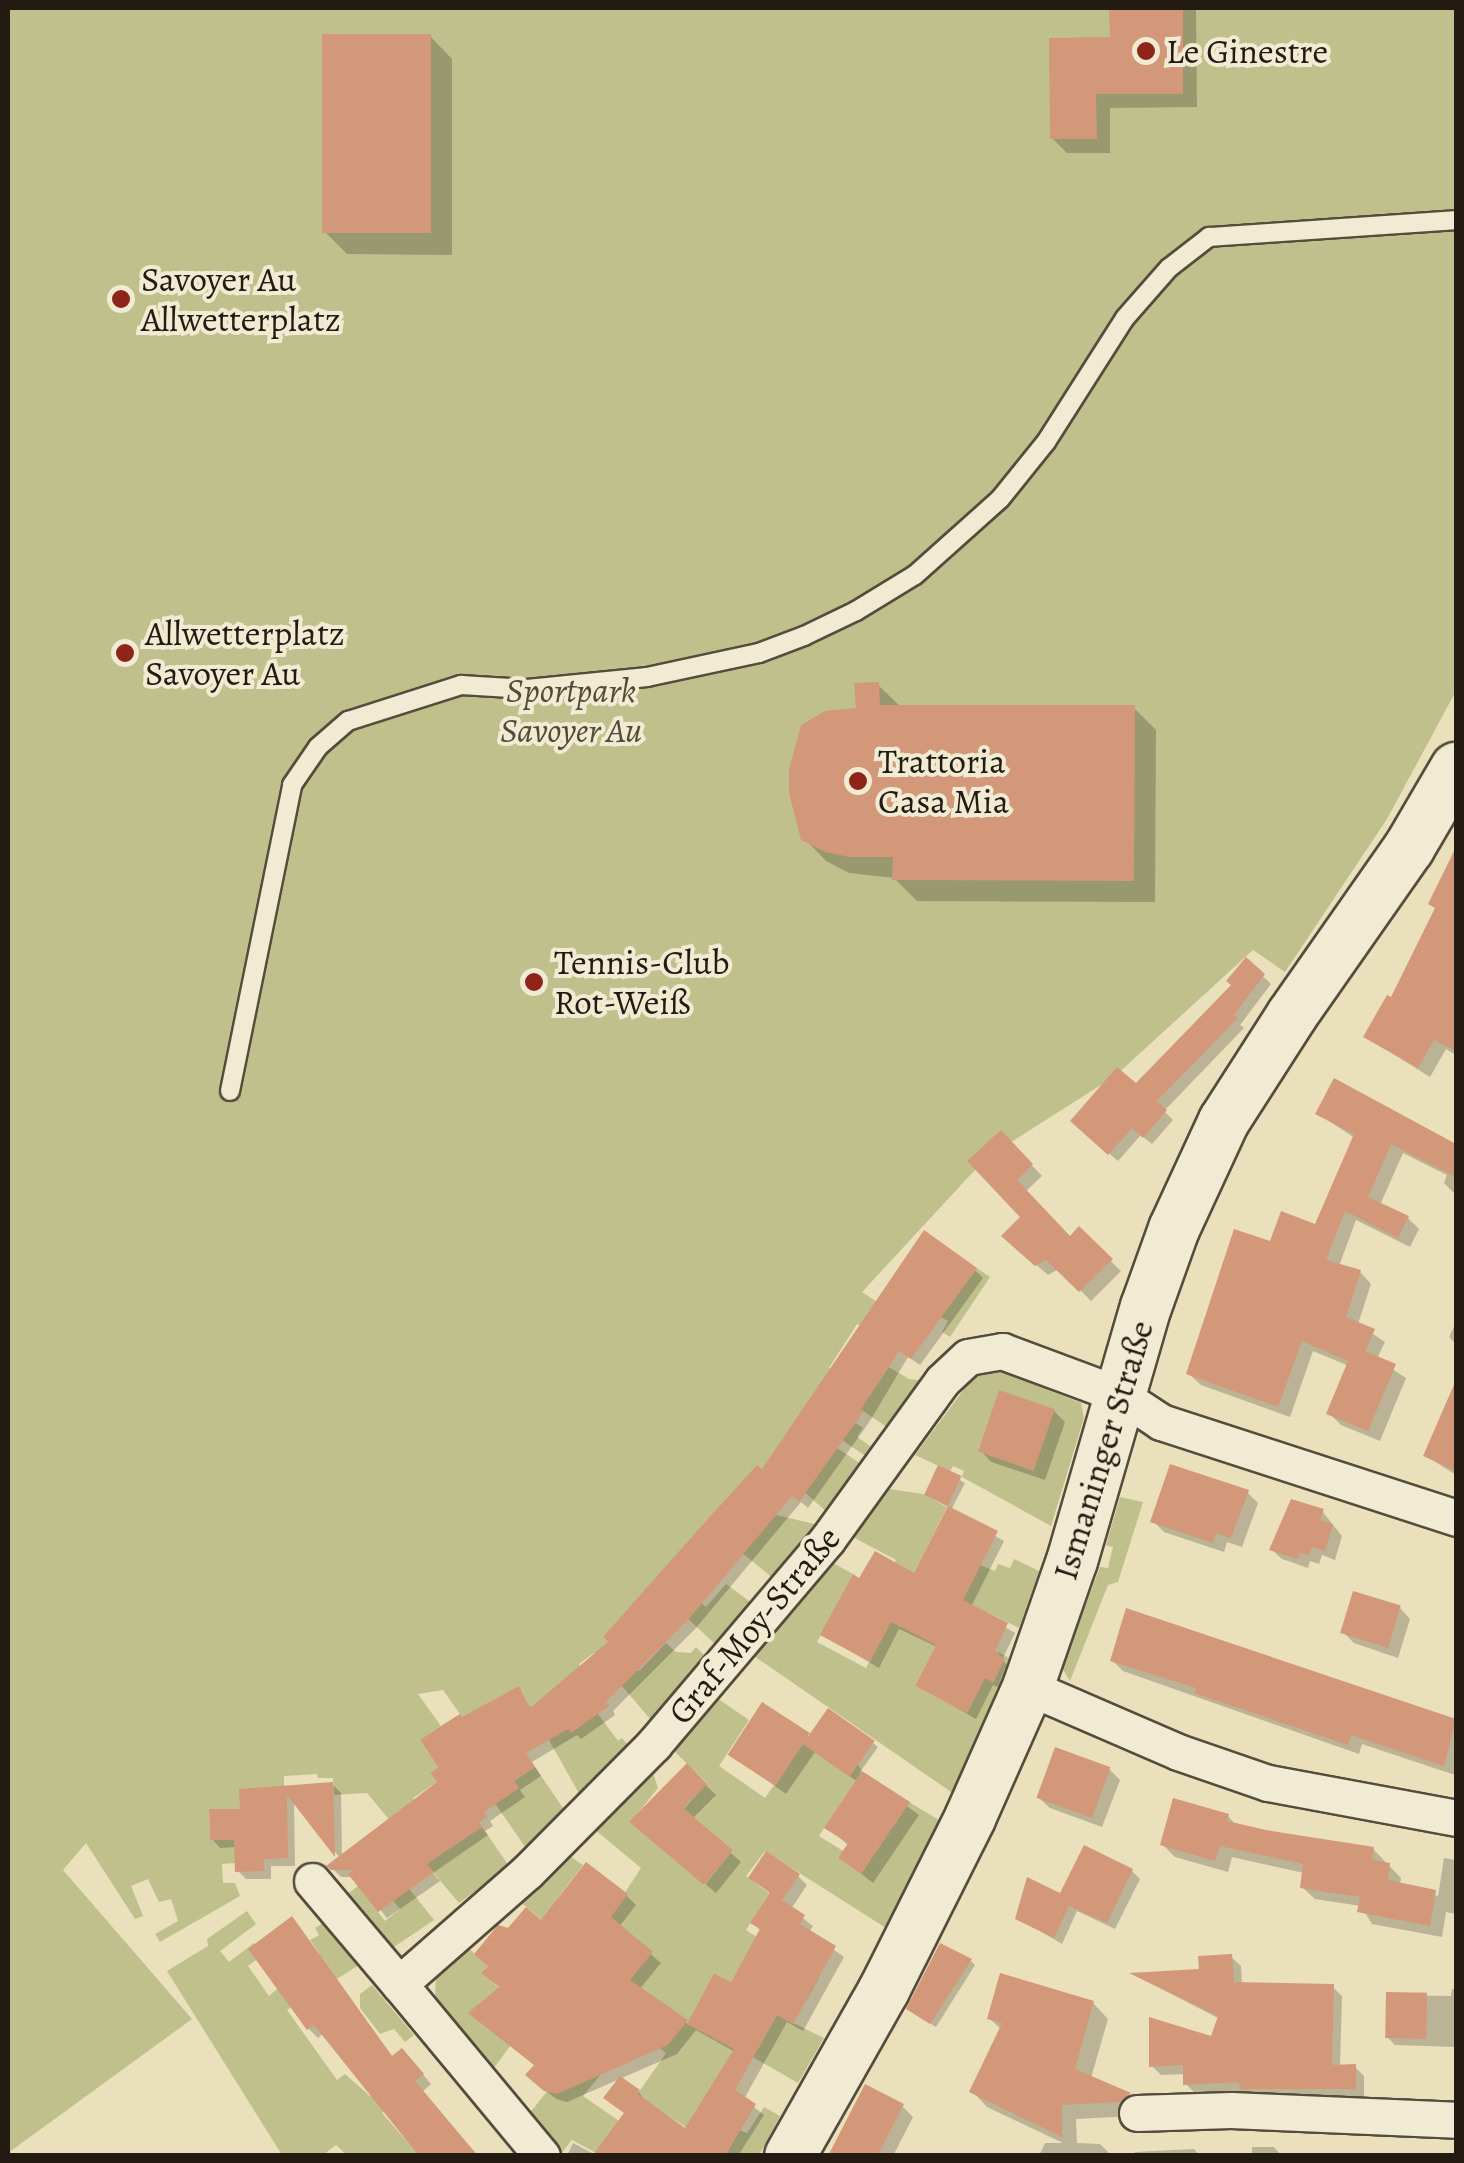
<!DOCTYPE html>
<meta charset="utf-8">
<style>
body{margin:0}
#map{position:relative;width:1464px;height:2163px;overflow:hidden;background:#eae0bb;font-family:Alegreya,serif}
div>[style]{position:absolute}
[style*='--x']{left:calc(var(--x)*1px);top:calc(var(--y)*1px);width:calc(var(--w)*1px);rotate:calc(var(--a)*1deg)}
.green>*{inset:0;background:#bfc08b}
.shadow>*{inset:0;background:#0003}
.building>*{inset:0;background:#d29879;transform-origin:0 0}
.roads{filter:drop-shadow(2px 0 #554c3c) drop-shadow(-2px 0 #554c3c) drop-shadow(0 2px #554c3c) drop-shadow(0 -2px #554c3c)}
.lane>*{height:18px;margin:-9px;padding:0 9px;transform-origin:9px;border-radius:9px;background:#f1ebd3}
.street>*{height:35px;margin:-17.5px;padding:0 17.5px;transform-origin:17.5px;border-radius:17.5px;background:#f1ebd3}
.secondary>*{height:50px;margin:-25px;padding:0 25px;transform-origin:25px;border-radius:25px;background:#f1ebd3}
.dots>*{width:28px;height:28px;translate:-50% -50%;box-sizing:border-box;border:5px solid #f1ebd3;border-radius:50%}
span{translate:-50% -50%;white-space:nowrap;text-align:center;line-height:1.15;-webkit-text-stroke:8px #f1ebd3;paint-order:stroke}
.poi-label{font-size:35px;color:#231a11}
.left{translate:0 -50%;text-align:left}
.park-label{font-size:35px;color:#524c36;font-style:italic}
.street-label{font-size:35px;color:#231a11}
.frame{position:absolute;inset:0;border:10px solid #231a11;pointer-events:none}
</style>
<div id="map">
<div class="green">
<i style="clip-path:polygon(evenodd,8px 8px,1456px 8px,1456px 691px,1387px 819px,1285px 972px,1253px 950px,1115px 1076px,986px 1158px,862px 1292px,891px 1311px,876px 1335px,857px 1324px,829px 1368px,870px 1395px,889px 1367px,909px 1379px,927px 1381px,891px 1430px,840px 1395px,831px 1406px,863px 1428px,857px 1437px,876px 1450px,870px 1459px,842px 1440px,837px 1448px,864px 1466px,829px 1514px,792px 1481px,776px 1515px,819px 1525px,774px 1579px,736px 1548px,664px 1571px,706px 1607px,726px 1584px,753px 1604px,716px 1645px,683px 1614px,604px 1638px,639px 1671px,666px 1643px,676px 1652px,691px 1653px,696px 1647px,706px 1657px,651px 1720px,594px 1653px,579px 1664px,598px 1714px,618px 1741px,622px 1738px,628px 1745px,580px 1795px,519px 1687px,492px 1701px,456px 1732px,519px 1788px,514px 1781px,535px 1767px,565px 1811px,528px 1851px,442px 1727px,420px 1740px,438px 1767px,430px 1773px,437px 1782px,413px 1798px,415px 1802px,448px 1849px,482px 1827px,509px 1866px,459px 1903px,367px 1793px,334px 1795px,333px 1778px,318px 1778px,317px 1774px,284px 1776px,284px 1788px,240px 1789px,240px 1809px,209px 1810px,210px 1840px,235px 1840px,235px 1863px,222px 1864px,223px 1883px,235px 1883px,240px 1896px,160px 1942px,155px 1934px,178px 1921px,171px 1899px,159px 1902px,148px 1879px,131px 1886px,143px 1916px,135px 1919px,86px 1843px,63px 1870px,192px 2019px,8px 2153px,8px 8px,443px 1690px,460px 1714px,441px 1726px,418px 1694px,443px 1690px)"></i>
<i style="clip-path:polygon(977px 1268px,990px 1277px,950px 1337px,942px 1332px,948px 1321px,941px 1317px)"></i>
<i style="clip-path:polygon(evenodd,984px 1371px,1003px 1372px,1081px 1403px,1084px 1418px,1051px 1526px,962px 1477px,964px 1471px,953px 1466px,950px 1471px,915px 1455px,971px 1380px,984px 1371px,999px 1391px,1034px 1471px,978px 1451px,999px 1391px)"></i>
<i style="clip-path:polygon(890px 1489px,923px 1494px,947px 1507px,913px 1575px,890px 1572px,896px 1560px,853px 1537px)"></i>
<i style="clip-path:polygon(1120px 1497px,1143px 1502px,1118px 1582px,1108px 1585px,1070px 1681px,1062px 1668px,1100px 1567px,1108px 1568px,1113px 1547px,1106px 1545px)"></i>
<i style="clip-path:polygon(1014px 1559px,1039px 1571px,1019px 1628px,987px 1612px,957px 1610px,980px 1565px,995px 1571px,998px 1564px,1010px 1568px)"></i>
<i style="clip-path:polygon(833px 1563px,853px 1574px,817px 1642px,866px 1668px,899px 1606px,936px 1645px,915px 1686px,967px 1713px,998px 1652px,1009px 1658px,954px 1794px,754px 1656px)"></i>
<i style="clip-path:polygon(717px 1698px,749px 1720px,719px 1766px,765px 1798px,812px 1731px,858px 1765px,862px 1771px,819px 1836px,843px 1851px,838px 1858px,861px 1874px,909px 1802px,939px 1820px,886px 1928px,765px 1851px,746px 1876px,769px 1893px,746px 1930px,819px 1978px,806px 2001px,740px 1966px,731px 1982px,714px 1973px,693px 2013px,758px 2049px,777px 2015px,824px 2038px,798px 2083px,737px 2048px,695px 2112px,747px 2133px,764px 2107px,780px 2116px,759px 2155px,728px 2155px,637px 2095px,666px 2053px,636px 2031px,545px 1923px,517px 1899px,568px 1855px,583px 1865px,557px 1899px,600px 1931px,641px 1868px,593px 1828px,651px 1767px,658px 1788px,630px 1823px,705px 1885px,733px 1850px,684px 1809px,707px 1783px,672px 1749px)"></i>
<i style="clip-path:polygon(358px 1886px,385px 1921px,400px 1909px,391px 1898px,407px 1886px,434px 1920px,388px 1951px,341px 1899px)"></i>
<i style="clip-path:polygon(247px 1911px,256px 1924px,220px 1951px,229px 1962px,254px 1943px,258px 1947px,251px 1953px,256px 1960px,248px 1966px,269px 1996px,319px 1953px,310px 1940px,319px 1935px,315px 1928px,326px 1921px,359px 1965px,287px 2010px,337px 2080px,345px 2074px,370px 2096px,380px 2089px,392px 2103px,382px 2113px,419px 2155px,347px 2155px,336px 2145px,323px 2155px,282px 2155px,167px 1971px,208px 1946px,207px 1939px)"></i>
<i style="clip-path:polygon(467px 1947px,488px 1965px,482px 1973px,532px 2017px,490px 2073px,438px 2010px,435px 1999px,436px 1977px)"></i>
<i style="clip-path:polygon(372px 1985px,414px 2035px,405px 2042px,394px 2029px,380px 2034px,360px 2008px,360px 1994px)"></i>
<i style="clip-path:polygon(576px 2056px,601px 2074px,583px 2096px,638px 2134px,600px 2155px,572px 2140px,560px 2155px,528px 2115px)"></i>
</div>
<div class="shadow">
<i style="clip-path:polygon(1111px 8px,1196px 8px,1197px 107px,1110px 108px,1110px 153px,1067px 153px,1052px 138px,1112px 40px)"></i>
<i style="clip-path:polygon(430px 36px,452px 59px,452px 255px,347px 254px,325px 232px)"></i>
<i style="clip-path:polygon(878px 685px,901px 707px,1134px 708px,1156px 730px,1155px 902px,917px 901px,894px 878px,849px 873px,826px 861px,804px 838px,858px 710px)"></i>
<i style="clip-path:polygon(1452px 860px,1456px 862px,1456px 1055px,1446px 1049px,1430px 1077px,1366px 1037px,1392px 1000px,1437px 910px)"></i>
<i style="clip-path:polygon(1246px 960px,1271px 984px,1240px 1025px,1244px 1028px,1164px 1111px,1173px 1120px,1152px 1144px,1141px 1135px,1118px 1161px,1081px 1129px,1136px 1086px,1234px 986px)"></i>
<i style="clip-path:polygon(1318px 1114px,1420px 1131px,1456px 1147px,1456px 1195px,1444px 1183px,1447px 1175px,1403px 1153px,1380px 1205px,1408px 1218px,1419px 1229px,1410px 1247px,1356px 1220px,1339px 1266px,1360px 1272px,1371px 1284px,1358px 1324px,1385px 1342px,1377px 1359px,1406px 1378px,1380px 1441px,1341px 1425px,1329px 1413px,1349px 1366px,1313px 1351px,1290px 1417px,1201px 1385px,1189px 1374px,1271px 1244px,1316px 1227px,1355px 1138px)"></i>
<i style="clip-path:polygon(1001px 1133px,1042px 1176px,1025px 1192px,1070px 1239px,1079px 1230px,1121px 1271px,1091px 1301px,1059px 1269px,1048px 1275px,1015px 1246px,1023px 1217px)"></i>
<i style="clip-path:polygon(975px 1270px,983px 1278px,920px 1365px,908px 1357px,870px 1421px,808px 1508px,801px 1502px,696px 1628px,613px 1711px,615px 1715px,581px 1739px,577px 1735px,532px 1762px,541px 1776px,520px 1790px,525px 1797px,490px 1821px,493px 1826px,485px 1831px,488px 1835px,433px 1873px,440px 1881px,387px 1918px,354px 1877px,341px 1877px,330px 1866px,340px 1858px,294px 1800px,295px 1866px,271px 1866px,271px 1879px,246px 1879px,238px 1871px,237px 1847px,220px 1848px,212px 1839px,243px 1811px,242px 1791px,333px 1785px,341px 1793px,342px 1857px,440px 1783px,441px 1768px,462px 1720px,518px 1689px,532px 1709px,612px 1642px,762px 1473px)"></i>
<i style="clip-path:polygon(1456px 1322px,1456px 1344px,1449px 1337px)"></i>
<i style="clip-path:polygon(1452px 1396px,1456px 1398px,1456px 1475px,1426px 1456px)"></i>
<i style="clip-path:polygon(1054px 1411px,1065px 1422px,1045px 1480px,991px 1462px,981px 1451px)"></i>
<i style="clip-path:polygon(939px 1468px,965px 1483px,951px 1510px,1004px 1541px,971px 1607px,1015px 1633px,1002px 1660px,1012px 1669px,1002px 1689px,993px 1685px,976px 1719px,918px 1686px,937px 1647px,899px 1629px,879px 1668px,823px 1635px,860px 1581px,915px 1576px,950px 1508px,926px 1494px)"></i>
<i style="clip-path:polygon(1247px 1492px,1258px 1503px,1242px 1547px,1227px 1542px,1224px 1552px,1164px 1532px,1153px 1521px)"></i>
<i style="clip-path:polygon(1322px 1511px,1342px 1536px,1335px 1560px,1322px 1555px,1319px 1564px,1310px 1561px,1308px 1568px,1282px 1559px,1272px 1550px)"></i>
<i style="clip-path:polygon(1400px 1608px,1410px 1619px,1398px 1658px,1354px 1643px,1343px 1632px)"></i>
<i style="clip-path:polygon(1127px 1612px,1456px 1721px,1455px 1775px,1362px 1744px,1359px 1754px,1123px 1671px,1112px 1660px)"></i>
<i style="clip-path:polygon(762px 1705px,811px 1738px,873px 1743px,878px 1747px,860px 1772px,919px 1815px,873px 1883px,841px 1858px,849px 1846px,827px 1827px,858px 1782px,815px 1752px,786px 1794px,730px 1753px)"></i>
<i style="clip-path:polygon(687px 1767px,716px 1795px,692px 1819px,741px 1862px,716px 1893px,643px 1832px)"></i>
<i style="clip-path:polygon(1109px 1769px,1120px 1780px,1102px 1827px,1050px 1808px,1039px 1798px)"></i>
<i style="clip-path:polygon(1228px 1816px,1237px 1826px,1373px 1849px,1401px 1878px,1400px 1885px,1438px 1896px,1444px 1858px,1456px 1860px,1456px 1914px,1446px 1912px,1442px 1937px,1372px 1924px,1361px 1906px,1315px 1899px,1302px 1887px,1304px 1873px,1232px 1857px,1228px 1872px,1175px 1857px,1162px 1844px)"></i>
<i style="clip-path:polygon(1132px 1871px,1140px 1879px,1115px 1929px,1077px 1911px,1062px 1944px,1018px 1918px,1062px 1896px)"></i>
<i style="clip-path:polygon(798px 1876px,807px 1885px,791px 1909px,813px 1926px,809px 1932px,844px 1957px,803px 2031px,787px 2022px,744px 2099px,764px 2115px,738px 2156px,567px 2156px,573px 2143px,596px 2155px,626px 2114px,606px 2098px,639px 2092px,646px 2103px,686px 2132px,735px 2052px,696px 2030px,677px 2054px,567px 2102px,556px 2099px,538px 2084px,536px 2066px,501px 1988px,509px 1931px,627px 1896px,636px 1905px,619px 1927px,661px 1963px,639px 1990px,689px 2025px,715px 1976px,732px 1985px,761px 1931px,753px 1923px,771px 1894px,751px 1878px)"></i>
<i style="clip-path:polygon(292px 1919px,393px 2058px,411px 2060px,431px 2084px,422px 2092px,478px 2156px,425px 2156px,324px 2033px,318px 2038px,309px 2029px,251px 1950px)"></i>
<i style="clip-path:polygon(1231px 1957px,1241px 1966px,1242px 1985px,1333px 1987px,1342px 1996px,1340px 2067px,1355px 2067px,1364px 2076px,1364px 2097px,1195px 2093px,1186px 2084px,1186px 2074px,1161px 2075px,1152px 2066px,1212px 2039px,1220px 2019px,1134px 1975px,1201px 1972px)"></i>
<i style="clip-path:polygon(971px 1961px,975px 1965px,936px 2027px,914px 2013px)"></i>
<i style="clip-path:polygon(1452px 1989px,1456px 1989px,1456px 2047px,1395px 2045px,1387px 2037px,1388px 1995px,1451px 1996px)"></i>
<i style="clip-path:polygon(1093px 2003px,1108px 2019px,1091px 2078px,1130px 2095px,1144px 2110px,1135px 2116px,1076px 2119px,1077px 2143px,1100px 2144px,1112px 2156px,1039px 2156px,1045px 2143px,1063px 2143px,987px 2107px,972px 2091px,1002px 2030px,989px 2018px)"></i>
<i style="clip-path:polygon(902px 2106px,913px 2117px,893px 2156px,831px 2156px)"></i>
<i style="clip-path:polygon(1252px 2147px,1274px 2147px,1280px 2154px,1344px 2156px,1252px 2156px)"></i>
<i style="clip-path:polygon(1194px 2149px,1200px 2156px,1135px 2156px,1135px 2152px)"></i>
</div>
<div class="building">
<i style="clip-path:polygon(1109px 8px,1183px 8px,1183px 94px,1096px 94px,1097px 139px,1050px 139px,1049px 38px,1110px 37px)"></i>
<i style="left:322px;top:34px;width:109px;height:199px"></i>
<i style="clip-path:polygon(879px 682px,880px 705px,1135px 705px,1134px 881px,892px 880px,893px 857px,849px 857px,825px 852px,801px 840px,789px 793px,789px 770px,801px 725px,825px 711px,856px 708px,854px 683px)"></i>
<i style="clip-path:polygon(1456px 847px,1456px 1051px,1434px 1040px,1418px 1068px,1363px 1037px,1387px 995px,1391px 997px,1435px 908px,1428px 904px)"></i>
<i style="clip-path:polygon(1246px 957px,1265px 974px,1234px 1015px,1238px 1018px,1157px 1101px,1167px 1110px,1143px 1138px,1132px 1128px,1108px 1155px,1070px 1121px,1117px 1067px,1136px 1083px,1231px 985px,1226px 981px)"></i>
<i style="clip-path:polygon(1334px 1078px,1456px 1144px,1456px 1177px,1391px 1144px,1368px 1197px,1409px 1216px,1398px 1238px,1345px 1211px,1326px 1260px,1361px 1270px,1346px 1317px,1375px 1329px,1365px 1351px,1396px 1364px,1368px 1431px,1326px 1414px,1348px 1361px,1302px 1341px,1278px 1407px,1186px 1374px,1234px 1229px,1270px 1241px,1281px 1211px,1315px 1224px,1354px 1134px,1315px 1114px)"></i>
<i style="clip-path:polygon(1001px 1130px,1033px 1164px,1017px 1180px,1070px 1236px,1079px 1226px,1113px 1259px,1079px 1292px,1046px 1260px,1035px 1266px,1001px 1236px,1020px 1217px,967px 1161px)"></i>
<i style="clip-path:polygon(924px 1230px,977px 1268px,911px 1359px,899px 1351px,861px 1409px,864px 1411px,799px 1502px,792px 1496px,688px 1620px,606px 1702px,609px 1706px,571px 1733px,568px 1729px,526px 1753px,535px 1767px,514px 1781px,519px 1788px,484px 1812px,487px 1817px,479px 1822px,482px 1827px,427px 1864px,434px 1872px,378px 1912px,348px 1874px,353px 1870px,331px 1870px,326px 1866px,437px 1782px,430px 1773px,438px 1767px,420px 1740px,460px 1714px,462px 1717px,519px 1686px,530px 1708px,608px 1642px,603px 1637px,697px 1531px,757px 1465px,762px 1469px)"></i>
<i style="clip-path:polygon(1456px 1380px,1456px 1471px,1423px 1456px)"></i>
<i style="left:999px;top:1390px;width:59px;height:65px;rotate:19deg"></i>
<i style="clip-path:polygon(1170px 1464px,1249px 1490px,1231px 1538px,1216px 1533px,1213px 1543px,1150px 1522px)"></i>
<i style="left:938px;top:1465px;width:26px;height:33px;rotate:25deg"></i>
<i style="clip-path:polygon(1291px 1499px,1324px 1509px,1320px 1520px,1333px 1524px,1325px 1551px,1312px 1547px,1309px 1555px,1300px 1553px,1298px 1559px,1269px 1550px)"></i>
<i style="clip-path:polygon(948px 1506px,998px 1531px,963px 1600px,1008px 1623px,995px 1651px,1005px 1659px,993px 1683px,985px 1678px,967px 1713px,915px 1686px,936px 1645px,891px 1622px,870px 1662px,820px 1635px,853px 1574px,859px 1578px,875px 1551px,914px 1573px)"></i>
<i style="left:1353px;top:1591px;width:50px;height:44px;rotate:17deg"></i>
<i style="clip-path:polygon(1126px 1608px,1456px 1719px,1444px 1766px,1351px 1735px,1348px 1745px,1194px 1693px,1196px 1688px,1110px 1661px)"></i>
<i style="left:762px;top:1702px;width:57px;height:63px;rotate:33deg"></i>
<i style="left:828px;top:1708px;width:57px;height:44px;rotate:35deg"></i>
<i style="left:1055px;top:1747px;width:59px;height:54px;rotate:20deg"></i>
<i style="clip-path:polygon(687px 1763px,707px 1784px,683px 1808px,733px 1850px,704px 1885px,629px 1822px)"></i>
<i style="clip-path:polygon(862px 1771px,910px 1802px,861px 1874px,838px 1858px,848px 1843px,824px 1828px)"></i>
<i style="clip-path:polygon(333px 1782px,335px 1857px,287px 1795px,288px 1858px,264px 1859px,264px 1871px,235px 1872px,234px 1840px,210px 1840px,209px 1809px,240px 1809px,239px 1789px)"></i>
<i style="clip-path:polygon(1173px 1798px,1229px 1814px,1227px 1821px,1266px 1830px,1374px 1847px,1372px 1860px,1390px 1863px,1388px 1880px,1436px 1890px,1430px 1926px,1357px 1912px,1360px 1897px,1300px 1888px,1303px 1864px,1220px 1846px,1215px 1861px,1160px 1845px)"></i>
<i style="clip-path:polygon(1084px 1845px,1133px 1869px,1107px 1923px,1069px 1906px,1054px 1938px,1015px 1919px,1027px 1877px,1060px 1893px)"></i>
<i style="clip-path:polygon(766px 1851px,800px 1874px,782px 1900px,805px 1915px,800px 1924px,836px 1946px,793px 2024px,777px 2015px,735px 2090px,756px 2104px,725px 2156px,592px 2156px,624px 2113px,603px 2098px,620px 2076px,640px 2090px,635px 2099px,638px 2094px,685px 2128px,734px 2049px,687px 2024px,714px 1973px,731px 1982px,760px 1929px,750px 1923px,770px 1892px,748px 1878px)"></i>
<i style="clip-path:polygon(586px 1862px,628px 1894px,611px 1917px,653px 1952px,630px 1980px,688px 2020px,668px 2045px,557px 2094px,544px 2091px,525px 2075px,534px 2065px,468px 2013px,499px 1987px,481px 1973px,488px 1966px,474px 1954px,498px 1925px,508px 1928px,526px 1907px,541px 1920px)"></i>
<i style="clip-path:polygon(292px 1916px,392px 2056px,402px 2048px,424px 2074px,415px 2081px,478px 2156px,419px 2156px,314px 2025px,307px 2030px,248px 1949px)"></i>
<i style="clip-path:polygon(940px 1943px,972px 1959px,930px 2024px,906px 2009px)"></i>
<i style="clip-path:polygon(1232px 1954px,1234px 1982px,1334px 1984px,1332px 2065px,1356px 2064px,1356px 2089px,1240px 2089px,1239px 2082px,1183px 2085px,1183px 2065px,1149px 2067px,1149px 2017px,1211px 2036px,1218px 2016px,1129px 1973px,1199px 1969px,1198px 1956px)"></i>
<i style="clip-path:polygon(1000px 1973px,1094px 2001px,1075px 2069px,1131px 2093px,1119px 2102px,1062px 2105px,1062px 2137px,969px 2092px,1002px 2023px,987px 2019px)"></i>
<i style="left:1386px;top:1992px;width:41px;height:46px;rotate:1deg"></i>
<i style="clip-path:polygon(865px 2084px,904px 2104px,877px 2156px,828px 2156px)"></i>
</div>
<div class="roads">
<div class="lane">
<i style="--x:230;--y:1091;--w:312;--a:-78.5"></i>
<i style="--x:292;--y:785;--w:46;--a:-55.6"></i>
<i style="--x:318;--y:747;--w:40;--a:-41"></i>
<i style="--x:348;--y:721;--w:119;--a:-17.7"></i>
<i style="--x:461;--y:685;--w:66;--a:3.5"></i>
<i style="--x:527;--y:689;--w:121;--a:-5.7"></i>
<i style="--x:647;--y:677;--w:115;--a:-12.1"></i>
<i style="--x:759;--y:653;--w:48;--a:-20.7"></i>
<i style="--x:804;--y:636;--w:58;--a:-25.7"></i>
<i style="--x:856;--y:611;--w:69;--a:-31.4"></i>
<i style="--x:915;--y:575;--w:114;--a:-41.8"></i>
<i style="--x:1000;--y:499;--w:73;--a:-51.1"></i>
<i style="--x:1046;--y:442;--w:147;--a:-57.5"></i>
<i style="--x:1125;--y:318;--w:67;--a:-48.7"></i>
<i style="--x:1169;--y:268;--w:51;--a:-37.8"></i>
<i style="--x:1209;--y:237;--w:248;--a:-3.9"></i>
</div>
<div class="street">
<i style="--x:1028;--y:1687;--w:163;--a:23.4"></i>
<i style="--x:1178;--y:1752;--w:95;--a:19"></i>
<i style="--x:1268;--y:1783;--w:191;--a:10.5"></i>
<i style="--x:312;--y:1881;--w:135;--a:49.8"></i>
<i style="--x:1137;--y:2113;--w:94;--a:-1.8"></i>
<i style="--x:1231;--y:2110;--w:225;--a:2.5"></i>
<i style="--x:542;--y:2156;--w:224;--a:-129.7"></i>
<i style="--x:399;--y:1984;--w:171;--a:-41.2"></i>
<i style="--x:528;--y:1871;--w:179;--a:-45.2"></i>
<i style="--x:654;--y:1744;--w:267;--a:-49.7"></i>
<i style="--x:827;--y:1540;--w:196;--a:-54.1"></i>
<i style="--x:942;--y:1381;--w:35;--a:-43"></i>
<i style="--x:968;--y:1357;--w:35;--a:-10"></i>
<i style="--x:1002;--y:1351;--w:126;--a:20.4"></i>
<i style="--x:1120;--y:1395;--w:49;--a:33.4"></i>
<i style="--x:1161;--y:1422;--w:310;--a:18"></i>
</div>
<div class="secondary">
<i style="--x:790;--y:2156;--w:191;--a:-60.5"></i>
<i style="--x:884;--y:1990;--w:192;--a:-63.4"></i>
<i style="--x:970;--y:1818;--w:143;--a:-66.1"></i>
<i style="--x:1028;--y:1687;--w:133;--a:-70.8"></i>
<i style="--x:1072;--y:1561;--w:265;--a:-73.8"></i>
<i style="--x:1146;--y:1307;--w:83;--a:-70.3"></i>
<i style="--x:1174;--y:1229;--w:119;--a:-65.2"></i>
<i style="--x:1224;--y:1121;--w:126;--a:-57.3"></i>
<i style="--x:1292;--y:1015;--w:204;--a:-55"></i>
<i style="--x:1409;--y:848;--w:93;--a:-59.6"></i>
</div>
</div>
<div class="dots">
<i style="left:1146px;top:51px;background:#8f2418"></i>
<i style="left:121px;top:299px;background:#8f2418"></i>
<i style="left:125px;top:653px;background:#8f2418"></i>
<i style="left:858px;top:781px;background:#8f2418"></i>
<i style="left:534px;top:982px;background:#8f2418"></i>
</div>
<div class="poi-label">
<span class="left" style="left:1166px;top:51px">Le Ginestre</span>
<span class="left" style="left:141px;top:299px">Savoyer Au<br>Allwetterplatz</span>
<span class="left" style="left:145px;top:653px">Allwetterplatz<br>Savoyer Au</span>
<span class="left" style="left:878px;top:781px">Trattoria<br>Casa Mia</span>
<span class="left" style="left:554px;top:982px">Tennis-Club<br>Rot-Weiß</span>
</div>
<div class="park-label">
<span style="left:571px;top:710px">Sportpark<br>Savoyer Au</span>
</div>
<div class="street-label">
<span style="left:1103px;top:1450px;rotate:-73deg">Ismaninger Straße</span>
<span style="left:754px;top:1625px;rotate:-50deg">Graf-Moy-Straße</span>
</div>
<div class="frame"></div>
</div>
